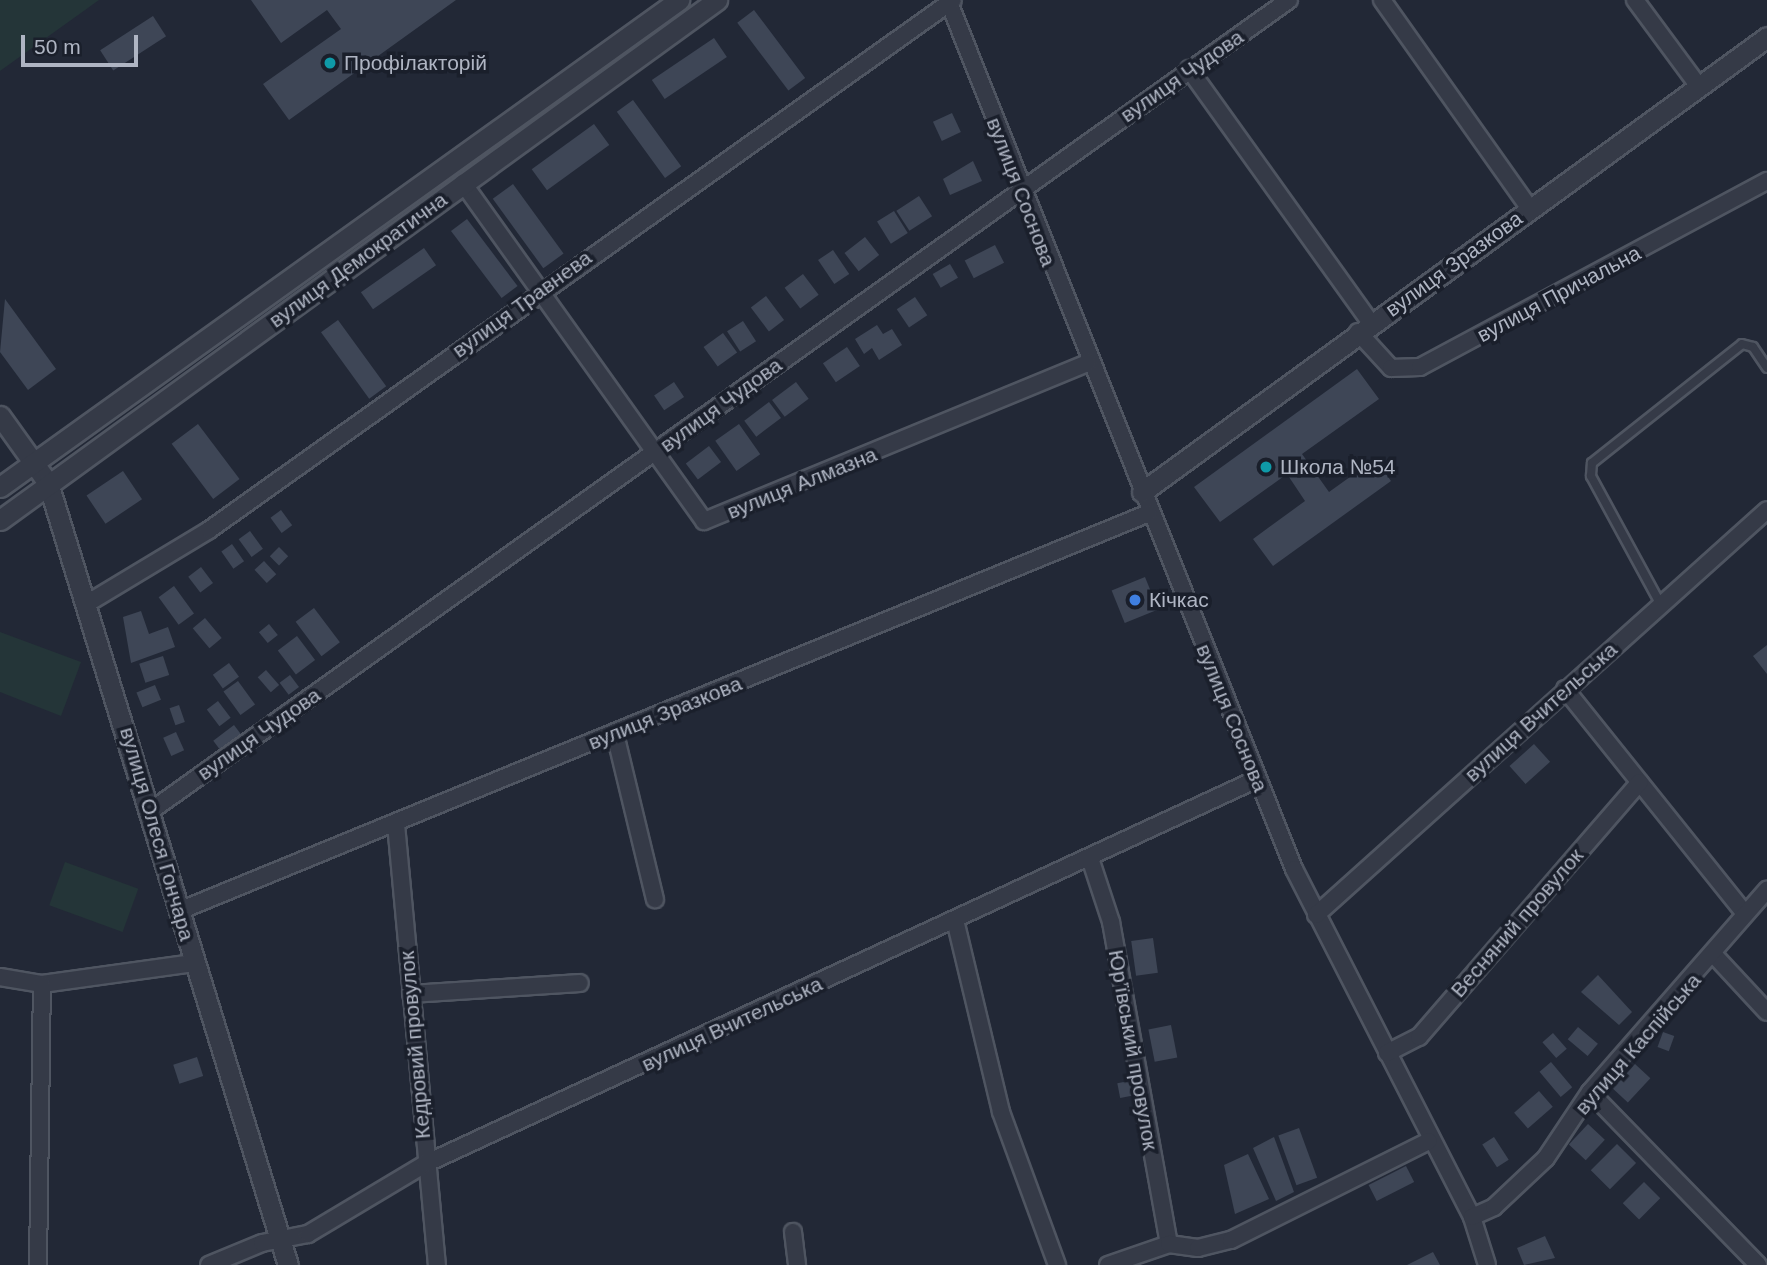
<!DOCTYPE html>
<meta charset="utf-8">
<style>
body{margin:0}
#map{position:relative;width:1767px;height:1265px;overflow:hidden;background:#222836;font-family:Arial,sans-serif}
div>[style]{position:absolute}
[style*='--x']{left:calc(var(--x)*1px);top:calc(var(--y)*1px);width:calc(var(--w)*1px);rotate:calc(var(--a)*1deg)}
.green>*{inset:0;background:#243538;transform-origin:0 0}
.building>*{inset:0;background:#3e4656;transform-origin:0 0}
.roads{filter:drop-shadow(2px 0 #4f5561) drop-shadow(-2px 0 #4f5561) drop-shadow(0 2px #4f5561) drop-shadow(0 -2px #4f5561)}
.service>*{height:8px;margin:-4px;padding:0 4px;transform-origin:4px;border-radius:4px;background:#353a47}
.minor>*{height:16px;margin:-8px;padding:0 8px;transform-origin:8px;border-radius:8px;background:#353a47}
.tertiary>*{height:19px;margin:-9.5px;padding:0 9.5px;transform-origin:9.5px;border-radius:9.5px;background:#353a47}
.dots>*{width:19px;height:19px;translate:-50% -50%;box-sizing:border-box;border:4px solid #1a1f2b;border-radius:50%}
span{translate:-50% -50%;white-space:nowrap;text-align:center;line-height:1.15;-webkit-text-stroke:7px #1a1f2b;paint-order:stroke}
.poi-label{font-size:21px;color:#afb5c3}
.left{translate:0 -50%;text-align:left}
.street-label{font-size:21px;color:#afb5c3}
.scale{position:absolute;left:21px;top:35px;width:117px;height:32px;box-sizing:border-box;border:4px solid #afb5c3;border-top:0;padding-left:9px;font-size:21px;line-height:24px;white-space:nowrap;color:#afb5c3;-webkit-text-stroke:5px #1a1f2b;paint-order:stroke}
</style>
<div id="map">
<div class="green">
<i style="clip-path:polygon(0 0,99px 0,0 71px)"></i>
<i style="clip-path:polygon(0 632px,81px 662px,61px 716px,0 692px)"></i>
<i style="left:65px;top:862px;width:78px;height:46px;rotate:20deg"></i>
</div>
<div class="building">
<i style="clip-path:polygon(251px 0,456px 0,289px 120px,263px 84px,341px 29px,327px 10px,281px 43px)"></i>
<i style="left:754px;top:10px;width:85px;height:21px;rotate:53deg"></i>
<i style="left:153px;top:16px;width:24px;height:63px;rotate:57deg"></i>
<i style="left:714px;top:38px;width:23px;height:75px;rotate:56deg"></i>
<i style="left:633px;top:100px;width:82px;height:20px;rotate:54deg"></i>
<i style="left:952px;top:113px;width:21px;height:21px;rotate:65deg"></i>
<i style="left:594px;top:124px;width:26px;height:77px;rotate:54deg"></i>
<i style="clip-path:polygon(973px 161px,982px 181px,950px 195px,943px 179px)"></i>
<i style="left:513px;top:184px;width:86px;height:25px;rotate:54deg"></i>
<i style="left:919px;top:196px;width:24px;height:27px;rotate:57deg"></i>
<i style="left:894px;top:211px;width:26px;height:20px;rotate:58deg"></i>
<i style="left:467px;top:219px;width:84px;height:20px;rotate:53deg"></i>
<i style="left:865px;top:237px;width:23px;height:26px;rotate:52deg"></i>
<i style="left:995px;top:245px;width:20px;height:34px;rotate:63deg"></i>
<i style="left:424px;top:248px;width:21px;height:77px;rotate:55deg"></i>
<i style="left:833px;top:250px;width:29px;height:18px;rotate:56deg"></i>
<i style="left:950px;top:264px;width:16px;height:20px;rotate:60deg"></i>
<i style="left:803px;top:274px;width:26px;height:23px;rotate:53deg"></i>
<i style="left:766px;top:296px;width:30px;height:19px;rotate:53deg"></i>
<i style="left:915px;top:297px;width:22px;height:22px;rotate:56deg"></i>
<i style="clip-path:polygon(5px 299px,56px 369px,28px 390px,0 352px)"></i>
<i style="left:338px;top:320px;width:82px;height:21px;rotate:54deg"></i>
<i style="left:743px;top:321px;width:24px;height:19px;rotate:57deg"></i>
<i style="clip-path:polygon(877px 325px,883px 334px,892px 329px,902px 345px,879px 360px,872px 348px,864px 354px,855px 339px)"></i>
<i style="left:723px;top:333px;width:24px;height:24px;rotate:54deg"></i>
<i style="left:847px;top:347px;width:23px;height:29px;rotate:56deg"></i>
<i style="clip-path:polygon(1357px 369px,1379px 399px,1302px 454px,1329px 492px,1375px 459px,1391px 481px,1273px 566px,1253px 539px,1305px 501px,1287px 474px,1220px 522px,1194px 487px)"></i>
<i style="left:674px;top:382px;width:18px;height:24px;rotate:56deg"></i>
<i style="left:796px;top:382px;width:21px;height:30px;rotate:53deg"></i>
<i style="left:769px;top:402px;width:20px;height:31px;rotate:53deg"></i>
<i style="left:198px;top:424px;width:69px;height:33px;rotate:53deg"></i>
<i style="left:739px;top:424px;width:37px;height:29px;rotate:55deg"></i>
<i style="left:709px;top:446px;width:20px;height:29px;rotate:53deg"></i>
<i style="left:123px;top:471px;width:34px;height:44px;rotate:56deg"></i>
<i style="left:281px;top:510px;width:19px;height:13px;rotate:54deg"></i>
<i style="left:250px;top:531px;width:22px;height:14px;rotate:54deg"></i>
<i style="left:232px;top:544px;width:21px;height:13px;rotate:55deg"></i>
<i style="left:279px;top:547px;width:13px;height:13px;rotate:45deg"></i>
<i style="left:264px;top:561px;width:18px;height:13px;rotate:47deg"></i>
<i style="left:201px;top:567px;width:20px;height:16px;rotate:53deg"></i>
<i style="left:1145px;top:577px;width:35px;height:36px;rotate:68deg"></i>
<i style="left:174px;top:586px;width:34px;height:19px;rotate:54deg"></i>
<i style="left:314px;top:608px;width:43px;height:23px;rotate:53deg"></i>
<i style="clip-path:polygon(141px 611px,149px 634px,168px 627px,175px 647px,131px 663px,123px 617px)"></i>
<i style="left:205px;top:618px;width:26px;height:16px;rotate:50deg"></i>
<i style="left:269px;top:624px;width:14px;height:13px;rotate:51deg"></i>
<i style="left:297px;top:636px;width:30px;height:24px;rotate:53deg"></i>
<i style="clip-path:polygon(1767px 645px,1767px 674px,1753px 656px)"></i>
<i style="left:163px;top:656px;width:20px;height:25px;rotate:72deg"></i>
<i style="left:229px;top:663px;width:17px;height:20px;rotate:54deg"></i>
<i style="left:266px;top:670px;width:20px;height:11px;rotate:49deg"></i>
<i style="left:290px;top:675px;width:15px;height:13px;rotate:53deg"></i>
<i style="left:238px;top:681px;width:29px;height:18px;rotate:54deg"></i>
<i style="left:155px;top:685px;width:16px;height:20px;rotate:68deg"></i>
<i style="left:218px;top:701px;width:21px;height:14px;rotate:53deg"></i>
<i style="left:179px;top:705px;width:18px;height:10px;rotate:71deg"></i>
<i style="left:234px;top:725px;width:15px;height:26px;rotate:53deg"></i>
<i style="left:176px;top:732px;width:20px;height:14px;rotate:66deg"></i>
<i style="left:1534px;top:744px;width:24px;height:33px;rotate:48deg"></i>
<i style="left:1153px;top:938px;width:35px;height:22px;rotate:82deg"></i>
<i style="clip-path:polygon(1598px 975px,1632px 1012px,1619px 1025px,1581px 992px)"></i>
<i style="left:1171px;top:1025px;width:33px;height:23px;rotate:79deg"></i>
<i style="left:1578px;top:1027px;width:26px;height:16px;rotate:40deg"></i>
<i style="left:1663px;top:1032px;width:12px;height:16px;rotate:20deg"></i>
<i style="left:1553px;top:1033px;width:21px;height:14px;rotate:49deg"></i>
<i style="left:197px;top:1057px;width:20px;height:25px;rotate:72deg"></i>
<i style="left:1551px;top:1062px;width:33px;height:15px;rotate:50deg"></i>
<i style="left:1635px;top:1064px;width:21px;height:33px;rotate:43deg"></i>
<i style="left:1134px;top:1080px;width:15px;height:17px;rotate:79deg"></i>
<i style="left:1539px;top:1091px;width:21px;height:33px;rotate:49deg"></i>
<i style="left:1588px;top:1124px;width:23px;height:28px;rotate:43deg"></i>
<i style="left:1299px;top:1128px;width:53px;height:22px;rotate:70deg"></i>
<i style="clip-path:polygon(1274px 1137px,1294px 1192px,1276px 1201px,1253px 1148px)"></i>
<i style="left:1494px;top:1137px;width:27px;height:14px;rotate:57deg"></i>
<i style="left:1617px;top:1144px;width:27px;height:37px;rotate:45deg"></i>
<i style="clip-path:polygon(1248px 1154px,1269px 1199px,1235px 1214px,1224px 1165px)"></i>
<i style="left:1406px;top:1166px;width:18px;height:42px;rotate:63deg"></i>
<i style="left:1644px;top:1182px;width:23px;height:30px;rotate:45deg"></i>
<i style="clip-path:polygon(1545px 1236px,1555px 1258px,1524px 1265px,1517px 1248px)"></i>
<i style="clip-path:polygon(1433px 1252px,1440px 1265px,1407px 1265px)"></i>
</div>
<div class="roads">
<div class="service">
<i style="--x:1661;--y:605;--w:147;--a:-118.5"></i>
<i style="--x:1591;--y:476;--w:13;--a:-86"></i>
<i style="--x:1592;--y:463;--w:191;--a:-38.4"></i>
<i style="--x:1742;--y:344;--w:11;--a:15"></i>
<i style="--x:1753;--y:347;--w:25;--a:56"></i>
</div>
<div class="minor">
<i style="--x:948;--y:0;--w:935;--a:68.29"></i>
<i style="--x:1294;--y:869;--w:391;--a:62.9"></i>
<i style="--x:1472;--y:1217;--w:50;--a:72.6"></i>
<i style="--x:1382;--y:0;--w:256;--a:54.7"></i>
<i style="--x:1635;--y:0;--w:106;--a:53.5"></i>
<i style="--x:1189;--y:69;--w:312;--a:54.4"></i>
<i style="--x:463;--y:183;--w:415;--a:54.5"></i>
<i style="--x:704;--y:521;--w:415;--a:-22.4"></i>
<i style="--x:1358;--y:332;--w:49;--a:47.5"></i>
<i style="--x:1391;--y:368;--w:29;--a:-2"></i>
<i style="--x:1420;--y:367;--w:394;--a:-28.2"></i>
<i style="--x:88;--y:603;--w:141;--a:-31.1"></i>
<i style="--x:209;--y:530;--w:913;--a:-35.46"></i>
<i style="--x:1565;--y:689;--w:288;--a:51.3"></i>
<i style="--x:615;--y:734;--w:170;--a:76.4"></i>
<i style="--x:152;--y:810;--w:1396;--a:-35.47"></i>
<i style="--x:396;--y:824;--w:443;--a:84.7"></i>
<i style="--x:1090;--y:858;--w:67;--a:71.8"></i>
<i style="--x:1111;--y:922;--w:327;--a:79.8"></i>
<i style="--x:179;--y:911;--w:1048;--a:-22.31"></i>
<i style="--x:1316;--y:915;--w:606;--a:-41.92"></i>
<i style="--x:955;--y:920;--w:197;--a:76.5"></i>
<i style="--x:1001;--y:1112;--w:163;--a:69.9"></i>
<i style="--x:1715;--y:956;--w:76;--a:47.1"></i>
<i style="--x:0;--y:977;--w:43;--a:9.5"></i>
<i style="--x:42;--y:984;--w:153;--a:-7.9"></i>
<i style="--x:411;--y:994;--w:169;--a:-3.7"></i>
<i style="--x:1387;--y:1053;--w:36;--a:-27"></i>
<i style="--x:1419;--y:1037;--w:337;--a:-49.1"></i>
<i style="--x:1590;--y:1092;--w:241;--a:45.8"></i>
<i style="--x:1472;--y:1217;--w:24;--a:-24"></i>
<i style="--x:1494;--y:1207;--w:71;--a:-43.3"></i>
<i style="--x:1546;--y:1158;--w:79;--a:-56.3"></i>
<i style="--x:1590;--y:1092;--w:269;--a:-48.8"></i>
<i style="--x:793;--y:1232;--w:33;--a:83"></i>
<i style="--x:38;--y:1265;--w:281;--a:-89.2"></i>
<i style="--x:209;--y:1265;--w:57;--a:-22.5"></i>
<i style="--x:262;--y:1243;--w:47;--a:-11.1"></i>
<i style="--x:308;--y:1234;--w:136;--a:-30.9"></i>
<i style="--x:425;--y:1164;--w:917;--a:-24.83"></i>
<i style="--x:1108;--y:1265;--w:65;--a:-19"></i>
<i style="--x:1169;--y:1244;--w:29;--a:8"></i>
<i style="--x:1198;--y:1248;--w:34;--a:-14"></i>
<i style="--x:1231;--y:1240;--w:221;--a:-26.6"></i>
</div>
<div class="tertiary">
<i style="--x:0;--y:416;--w:82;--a:54.4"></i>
<i style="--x:48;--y:483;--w:818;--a:72.94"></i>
<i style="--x:0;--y:487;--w:836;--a:-35.65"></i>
<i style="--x:1142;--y:492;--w:773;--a:-36.05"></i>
<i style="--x:0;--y:520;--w:886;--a:-35.95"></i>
</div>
</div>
<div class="dots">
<i style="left:330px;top:63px;background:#0f9aa8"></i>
<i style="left:1266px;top:467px;background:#0f9aa8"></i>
<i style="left:1135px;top:600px;background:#3f7fe0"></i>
</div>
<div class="poi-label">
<span class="left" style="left:344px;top:63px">Профілакторій</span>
<span class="left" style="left:1280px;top:467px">Школа №54</span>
<span class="left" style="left:1149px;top:600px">Кічкас</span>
</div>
<div class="street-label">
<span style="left:1182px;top:76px;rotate:-35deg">вулиця Чудова</span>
<span style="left:1021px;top:192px;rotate:69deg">вулиця Соснова</span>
<span style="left:358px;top:260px;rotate:-36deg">вулиця Демократична</span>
<span style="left:1454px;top:264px;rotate:-36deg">вулиця Зразкова</span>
<span style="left:1559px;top:294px;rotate:-28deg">вулиця Причальна</span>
<span style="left:522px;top:304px;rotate:-36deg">вулиця Травнева</span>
<span style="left:721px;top:405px;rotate:-36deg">вулиця Чудова</span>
<span style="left:802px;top:483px;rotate:-22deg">вулиця Алмазна</span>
<span style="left:1541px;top:712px;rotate:-42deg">вулиця Вчительська</span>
<span style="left:665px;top:713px;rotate:-22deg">вулиця Зразкова</span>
<span style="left:1232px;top:718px;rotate:68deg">вулиця Соснова</span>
<span style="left:259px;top:734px;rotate:-35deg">вулиця Чудова</span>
<span style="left:157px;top:834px;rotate:74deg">вулиця Олеся Гончара</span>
<span style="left:1517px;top:923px;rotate:-49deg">Весняний провулок</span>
<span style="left:732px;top:1024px;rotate:-25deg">вулиця Вчительська</span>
<span style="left:1638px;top:1044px;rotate:-49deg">вулиця Каспійська</span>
<span style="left:415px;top:1045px;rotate:-95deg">Кедровий провулок</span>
<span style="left:1133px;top:1050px;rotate:80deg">Юр’ївський провулок</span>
</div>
<div class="scale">50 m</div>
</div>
